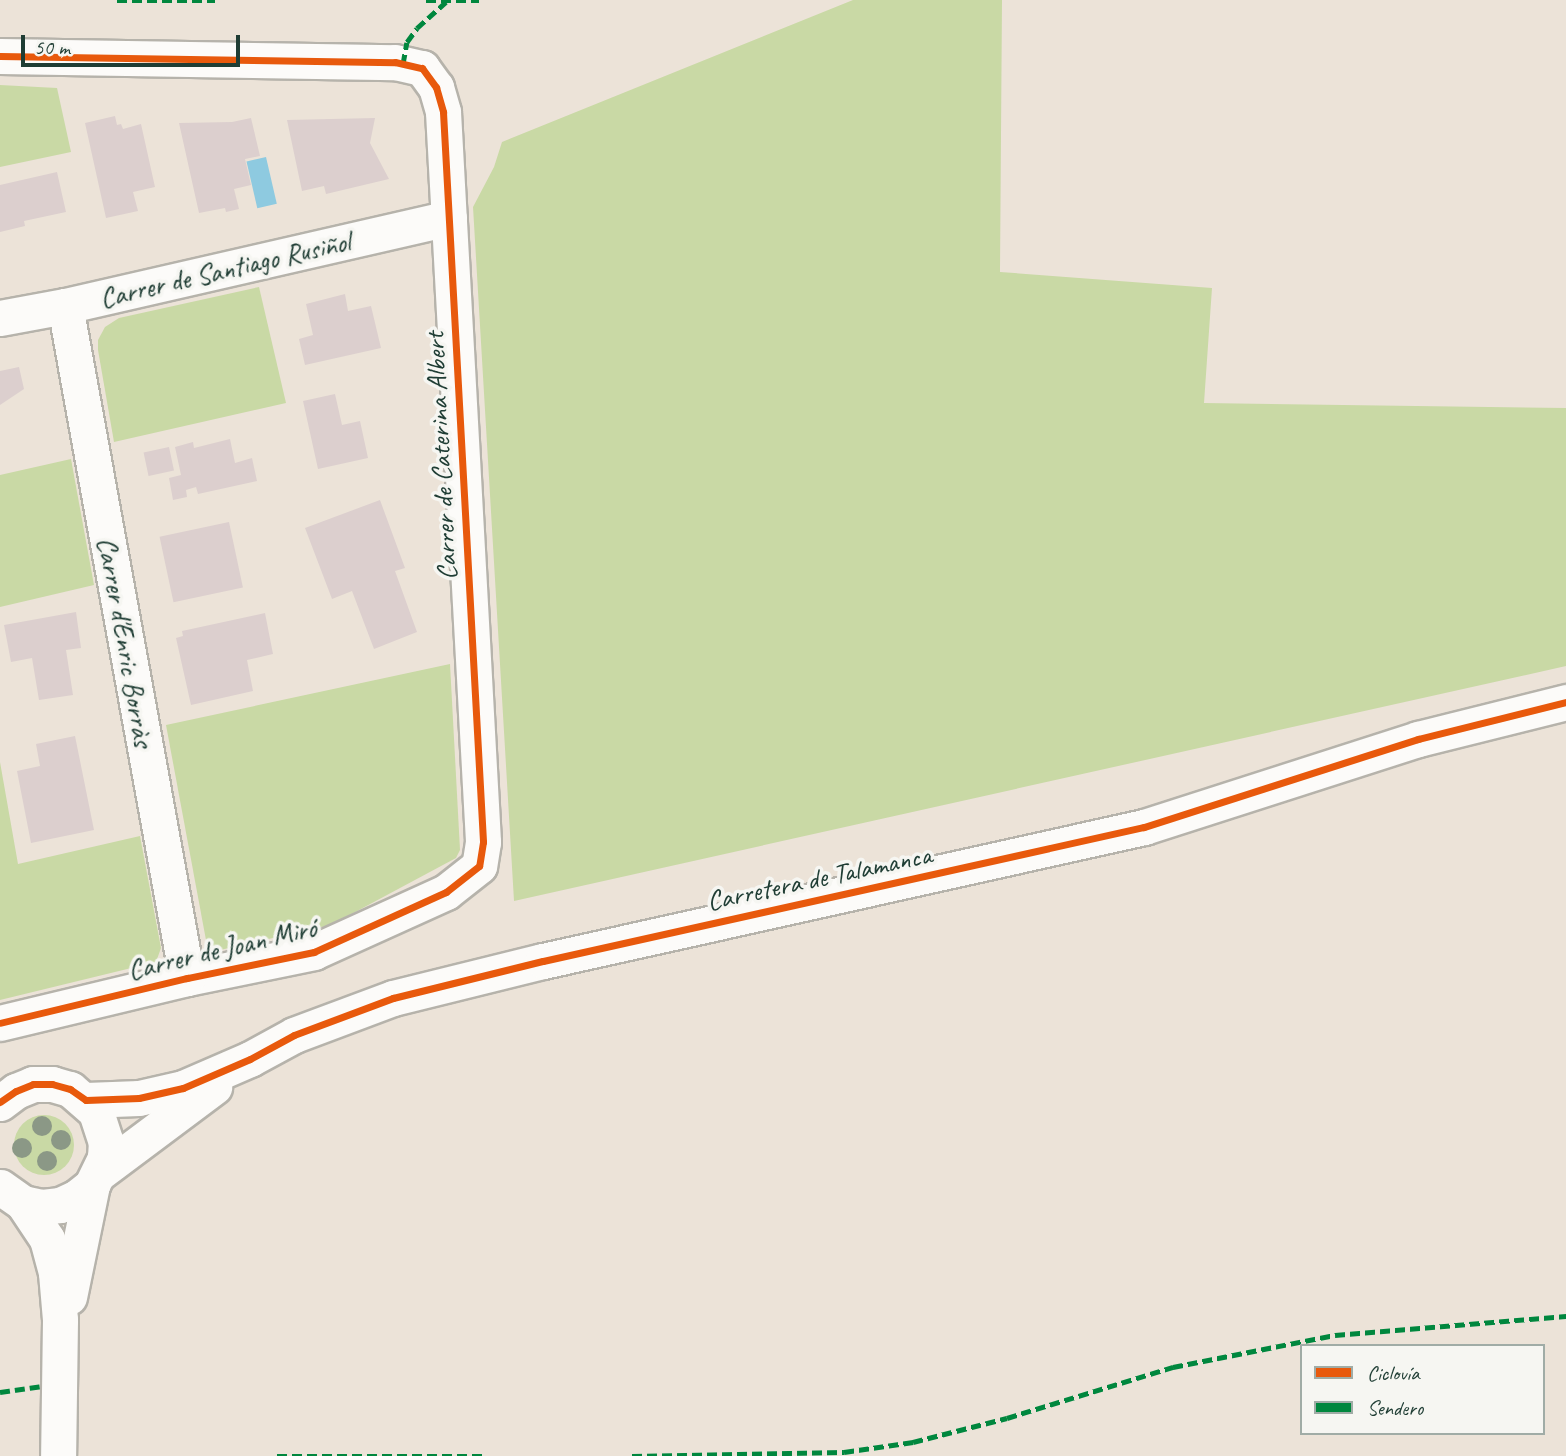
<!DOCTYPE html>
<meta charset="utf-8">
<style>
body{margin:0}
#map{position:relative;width:1566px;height:1456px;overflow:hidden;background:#ece3d8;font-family:Caveat,sans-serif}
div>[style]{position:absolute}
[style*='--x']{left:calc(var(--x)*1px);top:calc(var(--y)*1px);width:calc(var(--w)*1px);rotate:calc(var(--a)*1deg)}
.green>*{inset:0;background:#c9d9a5}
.round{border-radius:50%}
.water>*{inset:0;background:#8ecae0;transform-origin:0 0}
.building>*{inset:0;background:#dccfce;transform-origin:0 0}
.roads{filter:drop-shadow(2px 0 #b6b3ab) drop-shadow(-2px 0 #b6b3ab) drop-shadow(0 2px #b6b3ab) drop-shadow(0 -2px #b6b3ab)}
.minor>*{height:35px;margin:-17.5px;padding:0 17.5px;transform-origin:17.5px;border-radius:17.5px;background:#fcfbf9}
.quiet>*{height:5px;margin-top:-2.5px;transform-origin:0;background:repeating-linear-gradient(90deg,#00873e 0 10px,transparent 0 15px)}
.cycleway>*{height:7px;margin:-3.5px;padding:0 3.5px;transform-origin:3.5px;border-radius:3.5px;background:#e8590c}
.trees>*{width:20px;height:20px;margin:-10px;border-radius:50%;background:#8b9886}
span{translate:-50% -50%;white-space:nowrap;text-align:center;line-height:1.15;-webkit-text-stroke:7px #f6f6f2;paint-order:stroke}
.street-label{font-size:28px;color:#1f3d34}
.legend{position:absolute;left:1300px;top:1344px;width:245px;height:91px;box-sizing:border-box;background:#f6f6f2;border:2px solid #a0aca6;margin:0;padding:9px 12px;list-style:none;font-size:21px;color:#1f3d34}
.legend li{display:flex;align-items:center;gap:14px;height:35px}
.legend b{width:35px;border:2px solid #a0aca6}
.scale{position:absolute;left:21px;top:35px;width:219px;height:32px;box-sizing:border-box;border:4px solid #1f3d34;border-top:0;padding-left:9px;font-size:21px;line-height:24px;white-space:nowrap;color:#1f3d34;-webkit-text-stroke:5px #f6f6f2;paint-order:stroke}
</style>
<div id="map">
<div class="green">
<i style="clip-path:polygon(853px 0,1002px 0,1000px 272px,1212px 288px,1204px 403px,1566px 408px,1566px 666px,514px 901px,473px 207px,494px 167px,502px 142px)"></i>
<i style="clip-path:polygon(0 85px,57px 88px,71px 152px,0 167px)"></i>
<i style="clip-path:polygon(259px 287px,286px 403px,114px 442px,98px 350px,98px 340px,105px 327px,119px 318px)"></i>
<i style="clip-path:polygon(71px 459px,94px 585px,0 607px,0 475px)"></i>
<i style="clip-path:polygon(450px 664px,460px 850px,456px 858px,331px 925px,220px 950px,211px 947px,206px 940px,166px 725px)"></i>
<i style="clip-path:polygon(0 762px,18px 864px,140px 836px,161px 948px,156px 962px,0 1000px)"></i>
<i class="round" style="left:14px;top:1115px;width:60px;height:60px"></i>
</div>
<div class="water">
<i style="left:266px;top:157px;width:48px;height:20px;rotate:77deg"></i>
</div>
<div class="building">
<i style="clip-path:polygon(115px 116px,117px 125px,121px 124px,123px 129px,141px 124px,155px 187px,133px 192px,138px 211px,106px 218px,85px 123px)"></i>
<i style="clip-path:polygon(251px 118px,260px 156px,245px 159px,251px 185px,234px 189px,239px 209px,226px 212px,225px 208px,199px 213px,179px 123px,232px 122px)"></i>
<i style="clip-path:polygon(375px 118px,370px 143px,389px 179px,326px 194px,324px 186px,302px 191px,287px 120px)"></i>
<i style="clip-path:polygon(57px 172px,66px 212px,24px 221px,25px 226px,0 232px,0 185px)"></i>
<i style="clip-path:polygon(345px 294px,348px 311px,371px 306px,381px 348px,305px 365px,299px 339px,313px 335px,306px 304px)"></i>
<i style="clip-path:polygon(19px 367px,24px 389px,0 405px,0 371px)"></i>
<i style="clip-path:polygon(335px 394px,342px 425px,360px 421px,368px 458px,318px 469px,303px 401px)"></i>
<i style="clip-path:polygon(230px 439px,235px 463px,252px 458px,257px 481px,198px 494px,196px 487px,186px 490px,187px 497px,173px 500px,169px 478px,181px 475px,175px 447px,193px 442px,194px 448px)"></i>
<i style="left:169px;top:447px;width:24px;height:26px;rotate:78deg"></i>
<i style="clip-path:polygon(380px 500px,405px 568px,395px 571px,417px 632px,374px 649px,352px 591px,332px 599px,305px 528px)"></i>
<i style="left:229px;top:522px;width:67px;height:71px;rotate:78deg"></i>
<i style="clip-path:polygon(76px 612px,81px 648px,66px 650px,73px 695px,39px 700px,32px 658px,11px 662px,4px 625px)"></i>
<i style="clip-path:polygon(265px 613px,273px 654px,247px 660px,253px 691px,191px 705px,176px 638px,183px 636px,182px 631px)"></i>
<i style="clip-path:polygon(75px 736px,94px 830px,31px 843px,17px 771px,40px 766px,36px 744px)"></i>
</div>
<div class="roads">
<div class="minor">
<i style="--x:0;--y:56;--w:395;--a:0.9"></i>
<i style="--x:395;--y:62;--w:28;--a:13"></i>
<i style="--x:422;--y:68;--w:24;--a:54"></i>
<i style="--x:436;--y:87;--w:26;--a:74"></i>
<i style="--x:443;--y:112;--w:731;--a:86.86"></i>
<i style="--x:483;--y:842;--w:24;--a:99"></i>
<i style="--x:479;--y:866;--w:42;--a:141.8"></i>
<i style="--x:446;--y:892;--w:145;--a:155.6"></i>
<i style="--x:314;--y:952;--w:130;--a:168.4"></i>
<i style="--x:187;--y:978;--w:192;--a:166.5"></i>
<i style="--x:65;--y:306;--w:683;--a:79.71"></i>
<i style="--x:0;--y:318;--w:66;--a:-10.5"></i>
<i style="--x:65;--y:306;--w:394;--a:-12.9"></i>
<i style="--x:86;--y:1100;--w:53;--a:-2.2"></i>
<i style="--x:139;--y:1098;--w:45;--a:-12.8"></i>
<i style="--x:183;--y:1088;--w:73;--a:-23.4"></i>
<i style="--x:250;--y:1059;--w:50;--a:-28.6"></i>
<i style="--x:294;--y:1035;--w:106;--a:-20.5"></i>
<i style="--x:393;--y:998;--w:154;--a:-13.9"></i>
<i style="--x:543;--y:961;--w:616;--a:-12.57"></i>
<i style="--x:1144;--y:827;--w:288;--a:-17.8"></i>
<i style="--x:1418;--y:739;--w:153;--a:-14"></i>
<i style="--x:0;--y:1103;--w:20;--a:-37"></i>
<i style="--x:16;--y:1091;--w:18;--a:-22"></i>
<i style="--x:33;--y:1084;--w:19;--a:0"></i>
<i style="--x:52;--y:1084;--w:19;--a:16"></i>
<i style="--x:70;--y:1089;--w:35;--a:41"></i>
<i style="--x:96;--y:1112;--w:32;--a:72"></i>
<i style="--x:106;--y:1142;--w:16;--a:94"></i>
<i style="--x:105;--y:1158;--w:30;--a:116"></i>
<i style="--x:92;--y:1185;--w:19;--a:141"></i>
<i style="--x:77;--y:1197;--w:19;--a:155"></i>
<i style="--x:60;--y:1205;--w:18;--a:174"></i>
<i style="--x:42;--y:1207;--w:19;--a:-168"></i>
<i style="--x:23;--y:1203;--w:28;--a:-145"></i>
<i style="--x:99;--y:1173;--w:144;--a:-36.8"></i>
<i style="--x:23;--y:1203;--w:43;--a:56.3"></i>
<i style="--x:47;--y:1239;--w:35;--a:75"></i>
<i style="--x:56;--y:1273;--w:47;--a:85.1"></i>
<i style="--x:60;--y:1320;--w:136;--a:90.8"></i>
<i style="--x:69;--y:1297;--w:114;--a:-78.4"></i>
</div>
</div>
<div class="quiet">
<i style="--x:117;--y:0;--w:98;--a:0"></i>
<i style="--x:426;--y:0;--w:53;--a:0"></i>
<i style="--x:403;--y:64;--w:22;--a:-80"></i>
<i style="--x:407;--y:42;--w:17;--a:-54"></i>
<i style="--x:417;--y:28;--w:39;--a:-42"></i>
<i style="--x:0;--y:1392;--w:43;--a:-7.9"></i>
<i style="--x:277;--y:1456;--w:210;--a:0"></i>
<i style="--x:632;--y:1456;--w:212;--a:-1.1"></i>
<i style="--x:844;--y:1452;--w:70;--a:-8.2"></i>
<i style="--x:913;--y:1442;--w:97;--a:-14.3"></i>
<i style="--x:1007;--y:1418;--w:174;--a:-17.1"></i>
<i style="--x:1173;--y:1367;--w:165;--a:-11.2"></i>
<i style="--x:1335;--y:1335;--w:232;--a:-4.7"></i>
</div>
<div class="cycleway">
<i style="--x:0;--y:56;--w:395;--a:0.9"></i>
<i style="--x:395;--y:62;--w:28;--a:13"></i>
<i style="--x:422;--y:68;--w:24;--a:54"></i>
<i style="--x:436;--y:87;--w:26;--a:74"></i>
<i style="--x:443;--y:112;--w:731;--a:86.86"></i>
<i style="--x:483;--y:842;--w:24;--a:99"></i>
<i style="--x:479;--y:866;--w:42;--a:141.8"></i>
<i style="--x:446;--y:892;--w:145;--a:155.6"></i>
<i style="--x:314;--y:952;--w:130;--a:168.4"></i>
<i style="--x:187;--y:978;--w:192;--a:166.5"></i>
<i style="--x:0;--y:1102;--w:19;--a:-35"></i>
<i style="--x:16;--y:1091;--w:18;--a:-22"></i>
<i style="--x:33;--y:1084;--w:19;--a:0"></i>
<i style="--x:52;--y:1084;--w:19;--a:16"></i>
<i style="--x:70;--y:1089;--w:19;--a:35"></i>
<i style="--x:86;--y:1100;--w:53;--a:-2.2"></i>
<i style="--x:139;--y:1098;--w:45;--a:-12.8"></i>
<i style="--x:183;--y:1088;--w:73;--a:-23.4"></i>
<i style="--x:250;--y:1059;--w:50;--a:-28.6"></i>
<i style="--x:294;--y:1035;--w:106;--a:-20.5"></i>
<i style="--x:393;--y:998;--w:154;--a:-13.9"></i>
<i style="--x:543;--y:961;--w:616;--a:-12.57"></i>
<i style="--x:1144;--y:827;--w:288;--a:-17.8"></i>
<i style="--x:1418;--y:739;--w:153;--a:-14"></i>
</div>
<div class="trees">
<i style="left:42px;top:1126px"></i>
<i style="left:61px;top:1140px"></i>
<i style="left:22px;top:1148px"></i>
<i style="left:47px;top:1161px"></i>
</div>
<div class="street-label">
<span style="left:225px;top:270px;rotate:-13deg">Carrer de Santiago Rusiñol</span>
<span style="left:441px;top:456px;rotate:-93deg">Carrer de Caterina Albert</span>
<span style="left:125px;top:642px;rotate:80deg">Carrer d'Enric Borràs</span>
<span style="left:819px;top:878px;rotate:-12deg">Carretera de Talamanca</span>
<span style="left:222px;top:949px;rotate:-13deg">Carrer de Joan Miró</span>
</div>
<ul class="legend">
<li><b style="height:9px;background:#e8590c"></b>Ciclovía</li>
<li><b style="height:9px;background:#00873e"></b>Sendero</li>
</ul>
<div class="scale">50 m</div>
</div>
